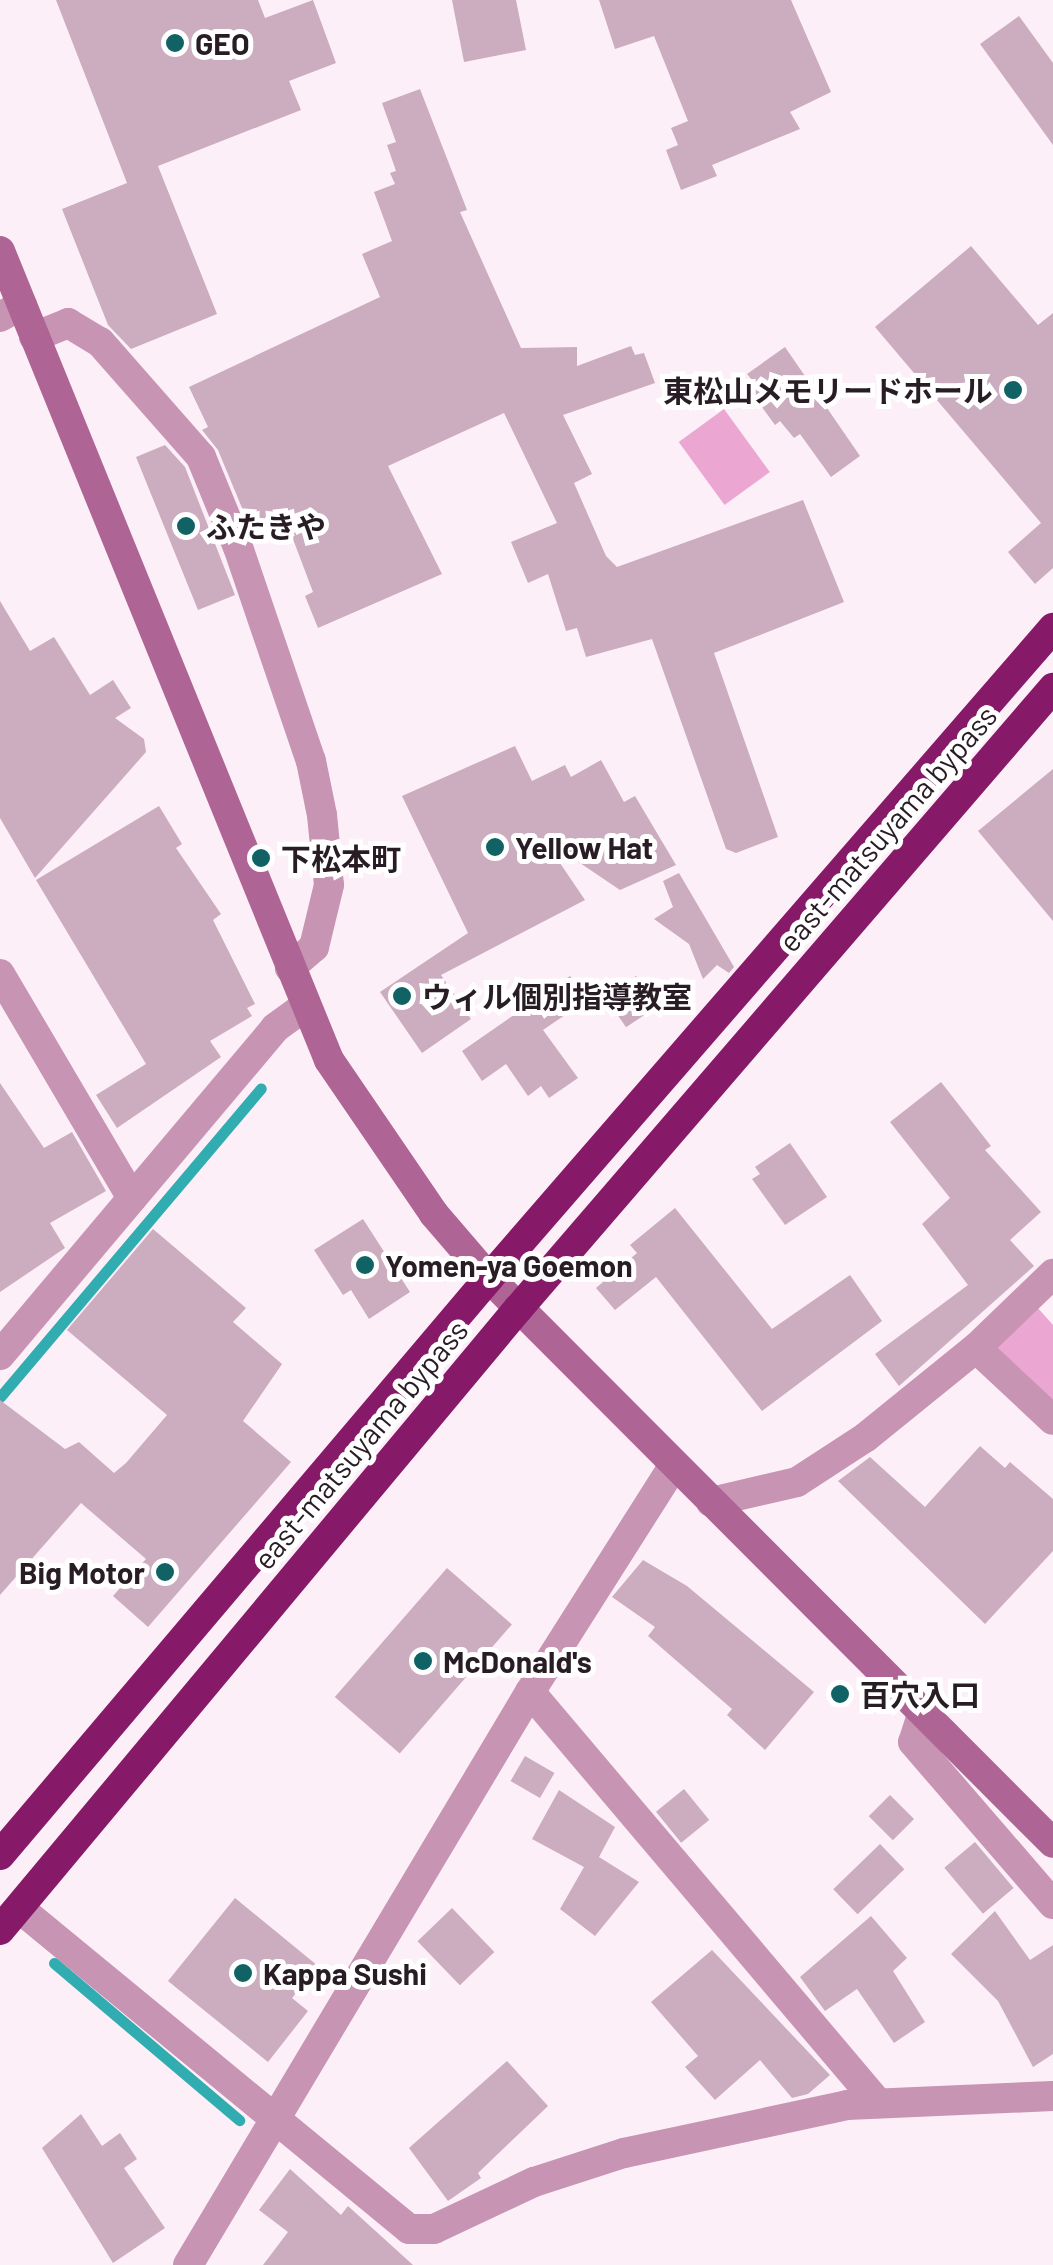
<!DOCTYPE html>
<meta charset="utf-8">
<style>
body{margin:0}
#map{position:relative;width:1053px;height:2265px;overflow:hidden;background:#fdeff7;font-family:Barlow,"Noto Sans JP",sans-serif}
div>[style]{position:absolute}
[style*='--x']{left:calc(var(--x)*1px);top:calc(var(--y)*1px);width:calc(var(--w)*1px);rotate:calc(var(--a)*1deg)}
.green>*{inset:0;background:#eba7d2;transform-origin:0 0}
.stream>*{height:11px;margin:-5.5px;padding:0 5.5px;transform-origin:5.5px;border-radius:5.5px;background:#31adb1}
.building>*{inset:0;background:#ccacbf;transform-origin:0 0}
.street>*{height:30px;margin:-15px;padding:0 15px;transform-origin:15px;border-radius:15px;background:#c794b3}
.secondary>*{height:30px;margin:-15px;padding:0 15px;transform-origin:15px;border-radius:15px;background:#ae6494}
.highway>*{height:30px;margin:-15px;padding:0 15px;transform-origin:15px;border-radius:15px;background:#871969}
.dots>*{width:28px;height:28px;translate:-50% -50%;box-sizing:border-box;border:5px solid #fff;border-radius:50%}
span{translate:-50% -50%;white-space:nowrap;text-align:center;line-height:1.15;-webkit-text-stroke:10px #fff;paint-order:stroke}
.poi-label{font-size:30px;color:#291d25;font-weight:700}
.left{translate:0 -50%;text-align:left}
.right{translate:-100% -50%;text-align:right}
.street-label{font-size:30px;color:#291d25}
</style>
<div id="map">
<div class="green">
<i style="left:724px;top:409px;width:78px;height:56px;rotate:54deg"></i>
<i style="clip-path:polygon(1037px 1307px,1053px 1325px,1053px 1402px,999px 1357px,997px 1339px)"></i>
</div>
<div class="stream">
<i style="--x:0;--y:1397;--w:404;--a:-49.8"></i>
<i style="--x:54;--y:1963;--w:243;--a:40.3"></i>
</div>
<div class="building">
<i style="clip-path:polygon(56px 0,258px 0,265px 18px,313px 0,336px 63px,289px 81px,301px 110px,158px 166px,217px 314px,131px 349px,108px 325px,62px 209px,127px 183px)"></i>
<i style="clip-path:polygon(452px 0,516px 0,526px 50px,464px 62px)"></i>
<i style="clip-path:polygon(599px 0,791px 0,831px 92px,790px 112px,800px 129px,712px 165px,717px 176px,681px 190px,666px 150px,678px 145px,671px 128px,688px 121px,654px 36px,615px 49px)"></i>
<i style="clip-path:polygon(1019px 16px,1053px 63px,1053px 145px,980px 44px)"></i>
<i style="clip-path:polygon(420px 89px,467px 210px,460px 212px,521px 348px,577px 347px,577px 366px,631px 346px,635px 355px,644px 353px,655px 383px,563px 415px,592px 474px,574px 483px,606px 556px,617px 567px,803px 500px,844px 602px,714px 653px,778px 837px,736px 853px,726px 849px,652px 639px,586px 657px,577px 628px,566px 631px,548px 574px,528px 583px,511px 542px,557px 523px,504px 413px,388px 466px,442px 574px,318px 628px,305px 596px,313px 592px,285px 518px,252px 532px,218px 450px,202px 430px,208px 427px,189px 387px,380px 297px,362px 254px,392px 241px,374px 192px,395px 184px,390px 173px,396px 171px,387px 145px,396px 142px,382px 103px)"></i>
<i style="clip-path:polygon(971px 246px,1038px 325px,1053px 313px,1053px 568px,1035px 584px,1008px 552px,1041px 523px,875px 327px)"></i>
<i style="clip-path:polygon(785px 347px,860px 456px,831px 477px,800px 434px,794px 438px,780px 421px,775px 425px,745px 384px,752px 380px,747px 374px)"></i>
<i style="clip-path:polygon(165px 445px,185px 467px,235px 595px,198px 610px,136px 457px)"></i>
<i style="clip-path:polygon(0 601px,30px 651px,54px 637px,90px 695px,113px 680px,131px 708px,115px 718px,144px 739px,146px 752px,35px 878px,0 818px)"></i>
<i style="clip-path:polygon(515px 746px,532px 781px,565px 765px,571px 777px,601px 760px,624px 802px,635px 796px,676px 865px,620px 890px,543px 838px,585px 900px,441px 975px,471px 1019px,422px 1053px,380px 992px,468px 933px,402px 796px)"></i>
<i style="clip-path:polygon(1053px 769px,1053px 921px,978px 831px)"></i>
<i style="clip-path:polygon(159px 806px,182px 844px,176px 848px,221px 914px,213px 920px,255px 1004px,247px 1008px,252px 1016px,210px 1041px,221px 1057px,117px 1128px,96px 1095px,146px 1064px,36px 880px)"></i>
<i style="clip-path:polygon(679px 873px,734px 967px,729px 973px,717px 965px,703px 979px,689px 944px,654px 919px,673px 907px,663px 881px)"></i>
<i style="clip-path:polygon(570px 976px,587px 1000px,543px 1030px,578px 1078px,549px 1098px,541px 1086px,528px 1096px,506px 1064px,482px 1081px,462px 1051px)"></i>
<i style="left:636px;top:976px;width:37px;height:37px;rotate:56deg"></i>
<i style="clip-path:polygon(941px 1082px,991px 1146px,985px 1150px,1041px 1212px,1010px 1240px,1034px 1266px,899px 1386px,875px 1354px,968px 1285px,922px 1224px,950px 1198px,890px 1122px)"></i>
<i style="clip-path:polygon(0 1083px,44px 1148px,72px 1132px,106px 1191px,50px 1223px,65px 1248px,0 1292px)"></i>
<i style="clip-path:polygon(790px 1143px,827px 1197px,785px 1225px,752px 1179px,760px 1174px,755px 1167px)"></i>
<i style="clip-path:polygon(675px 1208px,772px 1329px,850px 1275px,882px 1321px,762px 1411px,656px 1277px,615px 1310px,596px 1288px,637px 1253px,630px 1245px)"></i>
<i style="clip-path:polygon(363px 1219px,410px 1292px,369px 1319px,351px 1290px,343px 1295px,314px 1250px)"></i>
<i style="clip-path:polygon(153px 1229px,246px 1308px,233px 1322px,282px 1364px,243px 1421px,291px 1462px,148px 1627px,113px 1596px,146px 1559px,81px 1503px,0 1595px,0 1400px,65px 1449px,79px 1442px,114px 1473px,126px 1463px,167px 1415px,67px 1330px)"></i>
<i style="clip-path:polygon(980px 1446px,1005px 1468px,1010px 1462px,1053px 1499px,1053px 1551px,985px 1624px,838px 1481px,870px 1457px,925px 1507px)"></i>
<i style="clip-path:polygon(643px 1560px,687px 1586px,814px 1692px,765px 1750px,727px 1715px,732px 1709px,648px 1636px,655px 1627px,612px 1597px)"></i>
<i style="left:447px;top:1568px;width:86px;height:171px;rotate:41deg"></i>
<i style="left:525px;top:1756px;width:34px;height:29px;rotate:30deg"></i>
<i style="left:684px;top:1789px;width:40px;height:36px;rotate:51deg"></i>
<i style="clip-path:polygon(559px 1790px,615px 1827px,599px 1857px,639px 1882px,595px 1936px,560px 1909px,584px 1867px,532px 1839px)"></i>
<i style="left:890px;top:1795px;width:34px;height:30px;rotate:45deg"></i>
<i style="left:975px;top:1842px;width:60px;height:40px;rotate:50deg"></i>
<i style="left:880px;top:1844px;width:35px;height:65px;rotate:46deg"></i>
<i style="clip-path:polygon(235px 1898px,318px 1966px,292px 1998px,308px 2011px,268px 2062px,168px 1981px)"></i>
<i style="left:452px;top:1908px;width:61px;height:48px;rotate:46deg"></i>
<i style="clip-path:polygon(995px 1911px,1030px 1960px,1053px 1945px,1053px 2054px,1033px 2067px,998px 2001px,951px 1954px)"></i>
<i style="clip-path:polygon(871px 1916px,907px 1958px,893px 1971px,925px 2022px,894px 2043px,857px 1989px,825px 2011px,800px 1977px)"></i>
<i style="clip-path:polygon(712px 1950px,830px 2075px,808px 2094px,792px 2098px,760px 2060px,715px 2100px,685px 2067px,698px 2056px,651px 2002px)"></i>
<i style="clip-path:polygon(507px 2061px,548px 2106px,478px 2173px,481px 2178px,448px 2201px,409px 2148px)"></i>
<i style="clip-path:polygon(81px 2114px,102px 2146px,120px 2133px,137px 2159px,124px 2168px,165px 2228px,113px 2263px,42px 2148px)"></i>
<i style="clip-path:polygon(290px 2169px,341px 2215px,348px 2206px,413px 2265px,263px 2265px,288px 2232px,259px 2210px)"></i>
</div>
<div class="street">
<i style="--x:0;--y:317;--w:25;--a:-29"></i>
<i style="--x:34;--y:337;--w:37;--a:-22"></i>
<i style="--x:68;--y:323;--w:37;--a:31"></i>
<i style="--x:100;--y:342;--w:153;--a:48.7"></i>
<i style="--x:201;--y:457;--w:97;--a:67.7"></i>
<i style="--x:238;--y:547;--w:226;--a:71.2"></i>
<i style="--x:311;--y:761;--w:55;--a:78.5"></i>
<i style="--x:322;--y:815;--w:70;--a:84.3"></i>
<i style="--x:329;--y:885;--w:64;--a:103.6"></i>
<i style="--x:314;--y:947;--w:32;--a:139"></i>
<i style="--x:0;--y:974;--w:260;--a:59.5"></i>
<i style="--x:976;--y:1348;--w:105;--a:43.1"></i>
<i style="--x:0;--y:1355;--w:427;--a:-49.9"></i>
<i style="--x:275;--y:1028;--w:37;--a:-36"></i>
<i style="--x:711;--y:1502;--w:88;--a:-13.1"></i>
<i style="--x:797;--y:1482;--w:82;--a:-33.1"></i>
<i style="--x:866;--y:1437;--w:141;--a:-39"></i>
<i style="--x:976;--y:1348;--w:107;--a:-43.9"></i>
<i style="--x:530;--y:1692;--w:539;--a:49.74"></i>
<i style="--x:922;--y:1715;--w:28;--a:108"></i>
<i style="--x:913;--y:1742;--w:214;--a:49.2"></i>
<i style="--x:19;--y:1908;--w:505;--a:39.46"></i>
<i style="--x:409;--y:2229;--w:25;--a:0"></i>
<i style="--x:434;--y:2229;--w:110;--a:-25.2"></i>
<i style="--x:534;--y:2182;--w:95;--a:-17.9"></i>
<i style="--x:624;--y:2153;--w:228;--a:-12.1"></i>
<i style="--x:847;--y:2105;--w:206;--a:-2.5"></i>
<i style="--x:188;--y:2265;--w:667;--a:-59.17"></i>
<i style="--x:530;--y:1692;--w:269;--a:-57.6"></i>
</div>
<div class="secondary">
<i style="--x:0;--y:251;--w:873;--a:67.87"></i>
<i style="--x:329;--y:1060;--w:186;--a:55.7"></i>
<i style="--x:434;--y:1214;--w:84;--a:49.3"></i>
<i style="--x:489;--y:1278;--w:798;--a:45.05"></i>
</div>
<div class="highway">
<i style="--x:0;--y:1855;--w:756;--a:-49.72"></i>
<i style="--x:489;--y:1278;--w:861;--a:-49.05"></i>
<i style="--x:0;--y:1930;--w:809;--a:-50.17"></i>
<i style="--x:518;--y:1309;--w:820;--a:-49.25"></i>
</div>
<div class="dots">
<i style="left:175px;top:43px;background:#116265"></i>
<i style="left:1013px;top:390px;background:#116265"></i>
<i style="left:186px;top:526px;background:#116265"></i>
<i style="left:495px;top:847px;background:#116265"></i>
<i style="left:261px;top:858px;background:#116265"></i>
<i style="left:402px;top:996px;background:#116265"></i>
<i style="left:365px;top:1265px;background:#116265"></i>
<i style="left:165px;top:1572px;background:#116265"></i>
<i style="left:423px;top:1661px;background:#116265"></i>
<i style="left:840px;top:1694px;background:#116265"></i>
<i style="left:243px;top:1973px;background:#116265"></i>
</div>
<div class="poi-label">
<span class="left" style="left:195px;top:43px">GEO</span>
<span class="right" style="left:993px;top:390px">東松山メモリードホール</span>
<span class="left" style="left:206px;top:526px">ふたきや</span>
<span class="left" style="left:515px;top:847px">Yellow Hat</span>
<span class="left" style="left:281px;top:858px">下松本町</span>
<span class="left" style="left:422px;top:996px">ウィル個別指導教室</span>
<span class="left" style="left:385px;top:1265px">Yomen-ya Goemon</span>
<span class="right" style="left:145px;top:1572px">Big Motor</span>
<span class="left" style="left:443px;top:1661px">McDonald's</span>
<span class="left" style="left:860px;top:1694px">百穴入口</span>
<span class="left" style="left:263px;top:1973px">Kappa Sushi</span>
</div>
<div class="street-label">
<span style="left:887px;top:828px;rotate:-49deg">east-matsuyama bypass</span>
<span style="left:360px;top:1444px;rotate:-50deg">east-matsuyama bypass</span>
</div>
</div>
